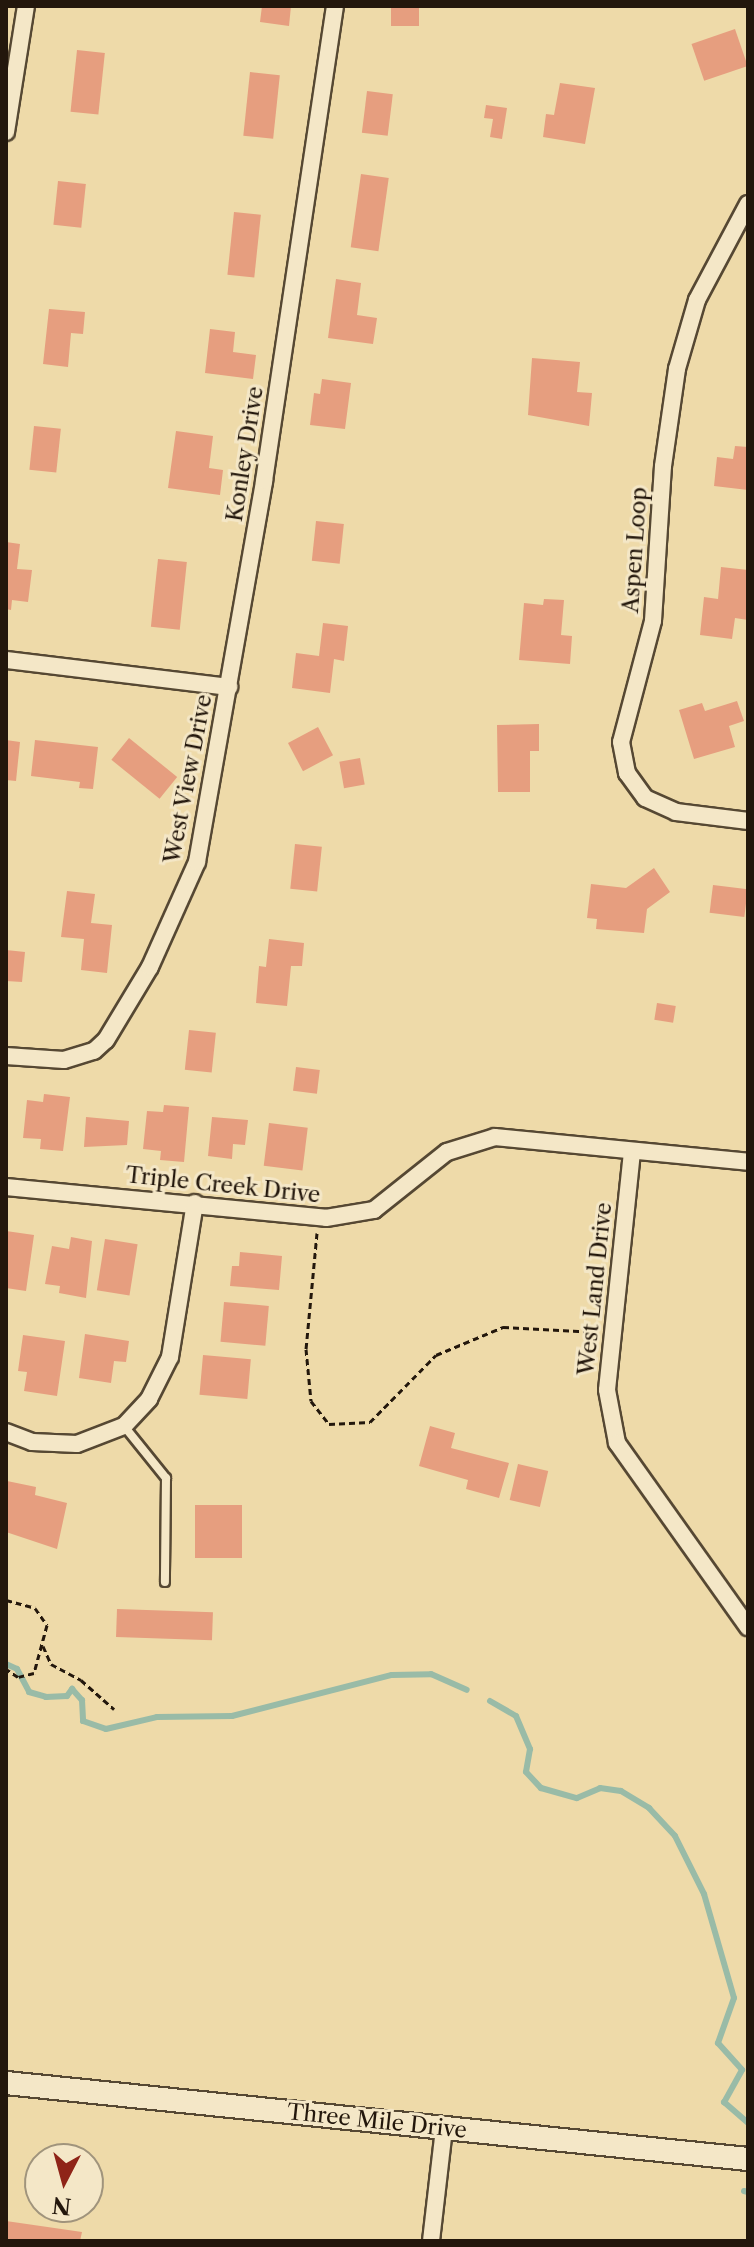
<!DOCTYPE html>
<style>
body{margin:0}
#map{position:relative;width:754px;height:2247px;overflow:hidden;background:#eedaa9;font-family:"Libre Caslon Text",serif}
div>[style]{position:absolute}
[style*='--x']{left:calc(var(--x)*1px);top:calc(var(--y)*1px);width:calc(var(--w)*1px);rotate:calc(var(--a)*1deg)}
.stream>*{height:6px;margin:-3px;padding:0 3px;transform-origin:3px;border-radius:3px;background:#99bba7}
.building>*{inset:0;background:#e69e7f;transform-origin:0 0}
.path>*{height:3px;margin-top:-1.5px;transform-origin:0;background:repeating-linear-gradient(90deg,#23170c 0 6px,transparent 0 10px)}
.roads{filter:drop-shadow(2px 0 #564833) drop-shadow(-2px 0 #564833) drop-shadow(0 2px #564833) drop-shadow(0 -2px #564833)}
.service>*{height:8px;margin:-4px;padding:0 4px;transform-origin:4px;border-radius:4px;background:#f4e7c7}
.minor>*{height:16px;margin:-8px;padding:0 8px;transform-origin:8px;border-radius:8px;background:#f4e7c7}
.secondary>*{height:22px;margin:-11px;padding:0 11px;transform-origin:11px;border-radius:11px;background:#f4e7c7}
span{translate:-50% -50%;white-space:nowrap;text-align:center;line-height:1.15;-webkit-text-stroke:6px #f4e7c7;paint-order:stroke}
.street-label{font-size:22px;color:#23170c}
.frame{position:absolute;inset:0;border:8px solid #23170c;pointer-events:none}
.north{position:absolute;left:24px;top:2143px;width:80px;height:80px;box-sizing:border-box;background:#f4e7c7;border:2px solid #a0947c;border-radius:50%;rotate:186deg;font-size:22px;font-weight:700;line-height:32px;text-align:center;color:#23170c}
.north::after{content:'';display:block;margin:auto;width:28px;height:36px;background:#8f2418;clip-path:polygon(50% 0,100% 100%,50% 72%,0 100%)}
</style>
<div id="map">
<div class="stream">
<i style="--x:6;--y:1664;--w:12;--a:24"></i>
<i style="--x:17;--y:1669;--w:26;--a:62"></i>
<i style="--x:29;--y:1692;--w:18;--a:16"></i>
<i style="--x:46;--y:1697;--w:21;--a:-3"></i>
<i style="--x:67;--y:1696;--w:9;--a:-54"></i>
<i style="--x:72;--y:1689;--w:15;--a:48"></i>
<i style="--x:82;--y:1700;--w:21;--a:87"></i>
<i style="--x:83;--y:1721;--w:24;--a:19"></i>
<i style="--x:106;--y:1729;--w:52;--a:-13.2"></i>
<i style="--x:157;--y:1717;--w:75;--a:-0.8"></i>
<i style="--x:232;--y:1716;--w:165;--a:-14.4"></i>
<i style="--x:392;--y:1675;--w:39;--a:-1"></i>
<i style="--x:431;--y:1674;--w:39;--a:24"></i>
<i style="--x:490;--y:1701;--w:30;--a:30"></i>
<i style="--x:516;--y:1716;--w:36;--a:67"></i>
<i style="--x:530;--y:1749;--w:23;--a:100"></i>
<i style="--x:526;--y:1772;--w:22;--a:47"></i>
<i style="--x:541;--y:1788;--w:37;--a:16"></i>
<i style="--x:577;--y:1798;--w:25;--a:-23"></i>
<i style="--x:600;--y:1788;--w:21;--a:8"></i>
<i style="--x:621;--y:1791;--w:33;--a:31"></i>
<i style="--x:649;--y:1808;--w:38;--a:47"></i>
<i style="--x:675;--y:1836;--w:65;--a:63.4"></i>
<i style="--x:704;--y:1894;--w:108;--a:73.9"></i>
<i style="--x:734;--y:1998;--w:48;--a:109.6"></i>
<i style="--x:718;--y:2043;--w:36;--a:48"></i>
<i style="--x:742;--y:2070;--w:37;--a:119"></i>
<i style="--x:724;--y:2102;--w:32;--a:41"></i>
<i style="--x:744;--y:2191;--w:4;--a:14"></i>
</div>
<div class="building">
<i style="clip-path:polygon(262px 6px,291px 6px,289px 26px,260px 22px)"></i>
<i style="left:391px;top:6px;width:28px;height:20px"></i>
<i style="left:735px;top:29px;width:39px;height:46px;rotate:71deg"></i>
<i style="left:77px;top:50px;width:28px;height:62px;rotate:6deg"></i>
<i style="left:250px;top:72px;width:30px;height:64px;rotate:6deg"></i>
<i style="clip-path:polygon(560px 83px,595px 88px,585px 144px,543px 137px,546px 114px,554px 115px)"></i>
<i style="left:367px;top:91px;width:26px;height:42px;rotate:7deg"></i>
<i style="clip-path:polygon(486px 105px,507px 108px,502px 139px,490px 137px,493px 119px,484px 118px)"></i>
<i style="left:361px;top:174px;width:28px;height:74px;rotate:8deg"></i>
<i style="left:58px;top:181px;width:28px;height:44px;rotate:6deg"></i>
<i style="left:234px;top:212px;width:27px;height:63px;rotate:6deg"></i>
<i style="clip-path:polygon(336px 279px,361px 283px,357px 315px,377px 318px,373px 344px,328px 338px)"></i>
<i style="clip-path:polygon(49px 309px,85px 312px,83px 334px,71px 333px,68px 367px,43px 364px)"></i>
<i style="clip-path:polygon(210px 329px,235px 332px,233px 352px,256px 355px,253px 379px,205px 373px)"></i>
<i style="clip-path:polygon(532px 358px,580px 362px,577px 392px,592px 393px,589px 426px,528px 415px)"></i>
<i style="clip-path:polygon(322px 379px,351px 383px,345px 429px,310px 425px,314px 393px,320px 394px)"></i>
<i style="left:34px;top:426px;width:27px;height:44px;rotate:6deg"></i>
<i style="clip-path:polygon(176px 431px,213px 436px,209px 468px,223px 470px,220px 495px,168px 488px)"></i>
<i style="clip-path:polygon(735px 446px,748px 447px,748px 490px,714px 486px,717px 457px,733px 459px)"></i>
<i style="left:316px;top:521px;width:28px;height:40px;rotate:6deg"></i>
<i style="clip-path:polygon(6px 542px,20px 544px,17px 569px,32px 570px,28px 602px,12px 600px,11px 610px,6px 609px)"></i>
<i style="left:158px;top:559px;width:29px;height:68px;rotate:6deg"></i>
<i style="clip-path:polygon(721px 567px,748px 570px,748px 620px,735px 618px,732px 639px,700px 635px,704px 597px,718px 599px)"></i>
<i style="clip-path:polygon(544px 599px,564px 600px,561px 635px,572px 636px,570px 664px,519px 660px,524px 603px,543px 605px)"></i>
<i style="clip-path:polygon(323px 623px,348px 626px,344px 661px,334px 659px,330px 693px,292px 688px,296px 653px,319px 656px)"></i>
<i style="clip-path:polygon(737px 701px,744px 721px,729px 726px,735px 747px,694px 759px,679px 710px,702px 703px,705px 711px)"></i>
<i style="clip-path:polygon(539px 724px,539px 751px,530px 751px,530px 792px,498px 792px,497px 725px)"></i>
<i style="left:318px;top:727px;width:32px;height:34px;rotate:62deg"></i>
<i style="left:129px;top:738px;width:62px;height:28px;rotate:39deg"></i>
<i style="clip-path:polygon(6px 740px,20px 742px,16px 781px,6px 780px)"></i>
<i style="clip-path:polygon(35px 740px,98px 747px,93px 789px,79px 788px,80px 782px,31px 776px)"></i>
<i style="left:360px;top:758px;width:27px;height:21px;rotate:80deg"></i>
<i style="left:295px;top:844px;width:27px;height:45px;rotate:6deg"></i>
<i style="clip-path:polygon(654px 868px,670px 892px,647px 909px,644px 933px,596px 929px,597px 919px,587px 918px,591px 884px,626px 888px)"></i>
<i style="left:713px;top:885px;width:35px;height:28px;rotate:7deg"></i>
<i style="clip-path:polygon(67px 891px,95px 894px,91px 923px,112px 925px,107px 973px,81px 970px,84px 939px,61px 937px)"></i>
<i style="clip-path:polygon(269px 939px,304px 943px,302px 966px,291px 966px,287px 1006px,256px 1003px,259px 966px,266px 967px)"></i>
<i style="clip-path:polygon(6px 950px,25px 952px,22px 982px,6px 981px)"></i>
<i style="left:657px;top:1003px;width:19px;height:17px;rotate:9deg"></i>
<i style="left:189px;top:1030px;width:27px;height:40px;rotate:6deg"></i>
<i style="left:296px;top:1067px;width:24px;height:24px;rotate:7deg"></i>
<i style="clip-path:polygon(44px 1094px,70px 1097px,63px 1151px,40px 1149px,41px 1139px,23px 1138px,27px 1100px,43px 1102px)"></i>
<i style="clip-path:polygon(164px 1105px,189px 1107px,184px 1162px,160px 1160px,161px 1151px,143px 1149px,147px 1111px,163px 1112px)"></i>
<i style="clip-path:polygon(86px 1117px,129px 1121px,127px 1145px,84px 1147px)"></i>
<i style="clip-path:polygon(212px 1117px,248px 1120px,245px 1145px,233px 1144px,232px 1159px,208px 1156px)"></i>
<i style="left:269px;top:1123px;width:39px;height:43px;rotate:7deg"></i>
<i style="clip-path:polygon(6px 1231px,34px 1235px,26px 1291px,6px 1288px)"></i>
<i style="clip-path:polygon(71px 1237px,92px 1241px,86px 1298px,59px 1293px,60px 1286px,45px 1284px,52px 1246px,69px 1249px)"></i>
<i style="left:105px;top:1239px;width:33px;height:52px;rotate:9deg"></i>
<i style="clip-path:polygon(240px 1252px,282px 1256px,279px 1290px,230px 1286px,232px 1266px,239px 1266px)"></i>
<i style="left:224px;top:1302px;width:45px;height:40px;rotate:5deg"></i>
<i style="clip-path:polygon(85px 1334px,129px 1341px,126px 1362px,114px 1361px,111px 1383px,79px 1378px)"></i>
<i style="clip-path:polygon(23px 1335px,65px 1341px,57px 1396px,24px 1391px,27px 1372px,18px 1371px)"></i>
<i style="left:203px;top:1355px;width:48px;height:40px;rotate:5deg"></i>
<i style="clip-path:polygon(430px 1426px,455px 1433px,451px 1448px,509px 1463px,499px 1498px,466px 1489px,468px 1480px,419px 1466px)"></i>
<i style="left:518px;top:1464px;width:31px;height:37px;rotate:13deg"></i>
<i style="clip-path:polygon(7px 1481px,36px 1487px,35px 1495px,67px 1503px,57px 1549px,6px 1532px)"></i>
<i style="left:195px;top:1505px;width:47px;height:53px"></i>
<i style="left:117px;top:1609px;width:96px;height:28px;rotate:2deg"></i>
<i style="clip-path:polygon(6px 2221px,82px 2232px,80px 2241px,6px 2241px)"></i>
</div>
<div class="path">
<i style="--x:317;--y:1233;--w:117;--a:95.4"></i>
<i style="--x:306;--y:1349;--w:52;--a:84.5"></i>
<i style="--x:311;--y:1401;--w:29;--a:52"></i>
<i style="--x:329;--y:1424;--w:41;--a:-2.8"></i>
<i style="--x:370;--y:1422;--w:94;--a:-45.4"></i>
<i style="--x:436;--y:1355;--w:73;--a:-22.7"></i>
<i style="--x:503;--y:1327;--w:94;--a:3"></i>
<i style="--x:6;--y:1600;--w:30;--a:15"></i>
<i style="--x:35;--y:1608;--w:21;--a:55"></i>
<i style="--x:47;--y:1625;--w:50;--a:105.2"></i>
<i style="--x:34;--y:1673;--w:16;--a:166"></i>
<i style="--x:18;--y:1677;--w:14;--a:-146"></i>
<i style="--x:43;--y:1646;--w:20;--a:66"></i>
<i style="--x:51;--y:1664;--w:34;--a:28"></i>
<i style="--x:81;--y:1680;--w:44;--a:41.3"></i>
</div>
<div class="roads">
<div class="service">
<i style="--x:124;--y:1426;--w:67;--a:51.1"></i>
<i style="--x:166;--y:1478;--w:104;--a:90.6"></i>
</div>
<div class="minor">
<i style="--x:6;--y:132;--w:128;--a:-81"></i>
<i style="--x:748;--y:204;--w:109;--a:118"></i>
<i style="--x:697;--y:300;--w:72;--a:106.2"></i>
<i style="--x:677;--y:369;--w:98;--a:98.2"></i>
<i style="--x:663;--y:466;--w:155;--a:93.7"></i>
<i style="--x:653;--y:621;--w:125;--a:104.8"></i>
<i style="--x:621;--y:742;--w:32;--a:79"></i>
<i style="--x:627;--y:773;--w:31;--a:54"></i>
<i style="--x:645;--y:798;--w:34;--a:24"></i>
<i style="--x:676;--y:812;--w:73;--a:7.1"></i>
<i style="--x:6;--y:660;--w:225;--a:6.9"></i>
<i style="--x:6;--y:1056;--w:58;--a:3.9"></i>
<i style="--x:64;--y:1060;--w:31;--a:-17"></i>
<i style="--x:94;--y:1051;--w:16;--a:-43"></i>
<i style="--x:106;--y:1040;--w:85;--a:-58.9"></i>
<i style="--x:150;--y:967;--w:115;--a:-65.9"></i>
<i style="--x:197;--y:862;--w:387;--a:-80"></i>
<i style="--x:264;--y:481;--w:480;--a:-81.5"></i>
<i style="--x:632;--y:1152;--w:239;--a:96"></i>
<i style="--x:607;--y:1390;--w:54;--a:79.3"></i>
<i style="--x:617;--y:1443;--w:226;--a:54.6"></i>
<i style="--x:6;--y:1187;--w:321;--a:5.5"></i>
<i style="--x:326;--y:1218;--w:49;--a:-9.5"></i>
<i style="--x:374;--y:1210;--w:93;--a:-38.5"></i>
<i style="--x:447;--y:1152;--w:50;--a:-17.4"></i>
<i style="--x:495;--y:1137;--w:254;--a:5.6"></i>
<i style="--x:6;--y:1432;--w:28;--a:21"></i>
<i style="--x:32;--y:1442;--w:45;--a:2.5"></i>
<i style="--x:77;--y:1444;--w:50;--a:-21"></i>
<i style="--x:124;--y:1426;--w:37;--a:-47"></i>
<i style="--x:149;--y:1399;--w:47;--a:-63.4"></i>
<i style="--x:170;--y:1357;--w:156;--a:-80.8"></i>
<i style="--x:431;--y:2241;--w:114;--a:-83.4"></i>
</div>
<div class="secondary">
<i style="--x:6;--y:2083;--w:746;--a:5.85"></i>
</div>
</div>
<div class="street-label">
<span style="left:245px;top:454px;rotate:-81deg">Konley Drive</span>
<span style="left:635px;top:550px;rotate:-86deg">Aspen Loop</span>
<span style="left:188px;top:779px;rotate:-79deg">West View Drive</span>
<span style="left:223px;top:1185px;rotate:6deg">Triple Creek Drive</span>
<span style="left:595px;top:1289px;rotate:-84deg">West Land Drive</span>
<span style="left:377px;top:2121px;rotate:6deg">Three Mile Drive</span>
</div>
<div class="frame"></div>
<div class="north">N</div>
</div>
